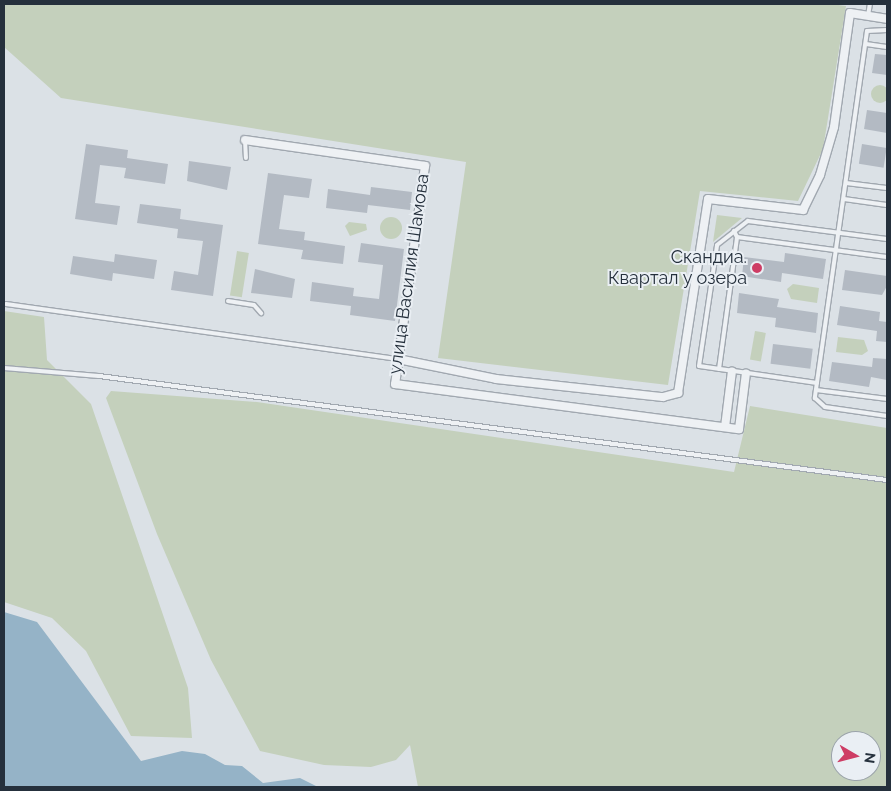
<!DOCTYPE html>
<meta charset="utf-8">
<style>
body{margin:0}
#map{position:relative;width:891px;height:791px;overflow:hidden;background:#dbe1e6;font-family:Raleway,sans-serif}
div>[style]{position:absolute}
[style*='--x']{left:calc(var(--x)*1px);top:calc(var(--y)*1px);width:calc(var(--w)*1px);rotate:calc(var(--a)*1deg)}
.green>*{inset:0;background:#c4d0bc;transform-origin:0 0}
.round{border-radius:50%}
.water>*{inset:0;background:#95b3c7}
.building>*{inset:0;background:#b3bac3;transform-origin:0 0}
.roads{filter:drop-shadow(1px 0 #a1a8b0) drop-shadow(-1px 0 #a1a8b0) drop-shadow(0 1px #a1a8b0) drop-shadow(0 -1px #a1a8b0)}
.lane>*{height:4px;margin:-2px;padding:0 2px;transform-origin:2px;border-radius:2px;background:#eef1f4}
.street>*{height:8px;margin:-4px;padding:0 4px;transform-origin:4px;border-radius:4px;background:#eef1f4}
.dots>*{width:14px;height:14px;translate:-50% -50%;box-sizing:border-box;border:2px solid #eaeff4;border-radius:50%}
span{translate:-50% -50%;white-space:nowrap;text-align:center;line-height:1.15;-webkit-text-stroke:4px #eaeff4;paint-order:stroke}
.poi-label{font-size:18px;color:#25303c}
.right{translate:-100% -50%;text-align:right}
.street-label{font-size:18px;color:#25303c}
.frame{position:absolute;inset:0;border:5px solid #25303c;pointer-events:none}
.north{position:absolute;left:831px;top:731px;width:50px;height:50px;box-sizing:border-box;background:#eaeff4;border:1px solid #9ba3aa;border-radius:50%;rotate:98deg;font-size:14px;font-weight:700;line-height:20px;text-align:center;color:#25303c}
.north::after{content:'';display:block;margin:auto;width:18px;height:22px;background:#ce3d65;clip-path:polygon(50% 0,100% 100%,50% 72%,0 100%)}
</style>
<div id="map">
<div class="green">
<i style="clip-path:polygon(4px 4px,831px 4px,846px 6px,823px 149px,798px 201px,700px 191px,668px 385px,438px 358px,466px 162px,61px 98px,4px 47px)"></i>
<i class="round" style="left:871px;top:85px;width:18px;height:18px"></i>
<i style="clip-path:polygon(717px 215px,742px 218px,713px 242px)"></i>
<i class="round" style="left:380px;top:217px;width:22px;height:22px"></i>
<i style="clip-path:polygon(349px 222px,366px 224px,367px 230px,350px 236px,345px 226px)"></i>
<i style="left:237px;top:251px;width:12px;height:45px;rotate:9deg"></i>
<i style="clip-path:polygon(793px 284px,819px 288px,817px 303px,791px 299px,787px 289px)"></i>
<i style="clip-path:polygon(4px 311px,44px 317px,47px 360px,91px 404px,188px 688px,192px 738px,131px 736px,86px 651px,52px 618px,4px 602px)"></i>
<i style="left:755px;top:331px;width:11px;height:29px;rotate:10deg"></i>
<i style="clip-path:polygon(838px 337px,864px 340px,868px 351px,862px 355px,836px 352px)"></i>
<i style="clip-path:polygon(evenodd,111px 391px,257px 402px,734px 472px,750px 406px,887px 428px,887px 787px,418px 787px,410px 745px,396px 760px,371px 767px,324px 765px,260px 751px,211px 660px,157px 534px,106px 398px,111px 391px,841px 741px,871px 741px,871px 771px,841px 771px,841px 741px)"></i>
</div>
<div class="water">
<i style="clip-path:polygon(4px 612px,37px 622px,141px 761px,182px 751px,205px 754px,225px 765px,242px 766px,263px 783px,300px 778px,318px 787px,4px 787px)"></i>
</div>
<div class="building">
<i style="clip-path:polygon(875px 54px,887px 55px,887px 75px,872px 73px)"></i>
<i style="clip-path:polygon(867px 110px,887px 113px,887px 133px,864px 129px)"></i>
<i style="clip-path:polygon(86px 144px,128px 150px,127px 158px,168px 164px,165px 184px,124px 178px,126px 168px,100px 165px,95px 203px,120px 206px,117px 225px,75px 219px)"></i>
<i style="left:862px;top:144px;width:25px;height:20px;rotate:9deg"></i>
<i style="clip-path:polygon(189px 161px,231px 167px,227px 190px,187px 181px)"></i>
<i style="clip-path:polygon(268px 173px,312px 179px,309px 198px,284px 195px,279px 229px,305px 232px,304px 240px,345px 246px,343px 264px,301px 259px,303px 250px,258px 244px)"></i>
<i style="clip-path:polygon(371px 187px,412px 192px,410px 210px,368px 205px,367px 213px,326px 208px,328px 189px,370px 195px)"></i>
<i style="clip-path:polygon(140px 204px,181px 209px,180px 219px,223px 225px,213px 296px,171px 290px,174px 271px,198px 275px,203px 241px,177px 238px,178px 229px,137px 223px)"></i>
<i style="clip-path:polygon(361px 243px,404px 249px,395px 321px,350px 315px,351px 306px,310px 301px,312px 282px,354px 288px,353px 296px,379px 299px,383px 265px,358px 262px)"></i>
<i style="clip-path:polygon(785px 253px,826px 259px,823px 279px,782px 273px,781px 282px,742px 276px,744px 257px,784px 262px)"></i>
<i style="clip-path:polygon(115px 254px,157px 260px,154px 279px,113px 273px,112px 281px,70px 274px,73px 256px,114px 262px)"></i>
<i style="clip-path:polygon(255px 269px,295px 279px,292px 298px,251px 293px)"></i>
<i style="clip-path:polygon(845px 270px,887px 276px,887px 286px,882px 295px,842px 290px)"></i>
<i style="clip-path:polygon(739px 293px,779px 299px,777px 307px,818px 313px,816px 333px,775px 327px,776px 318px,737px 313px)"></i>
<i style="clip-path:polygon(840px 306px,880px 312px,879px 321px,887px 322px,887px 342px,876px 341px,877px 331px,837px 325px)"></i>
<i style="left:773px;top:344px;width:40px;height:20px;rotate:7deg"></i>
<i style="clip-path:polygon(873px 358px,887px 359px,887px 380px,871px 377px,869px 387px,829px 381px,832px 362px,872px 367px)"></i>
</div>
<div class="roads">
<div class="lane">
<i style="--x:868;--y:16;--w:12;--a:-81"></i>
<i style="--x:887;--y:30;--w:20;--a:177"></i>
<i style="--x:867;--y:31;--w:371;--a:98.1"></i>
<i style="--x:815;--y:398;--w:13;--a:42"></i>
<i style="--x:825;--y:407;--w:63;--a:8.3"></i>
<i style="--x:866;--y:44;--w:21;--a:8"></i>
<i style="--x:245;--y:140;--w:18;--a:87"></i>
<i style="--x:846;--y:183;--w:41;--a:7"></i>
<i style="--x:844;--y:199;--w:43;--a:7.9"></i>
<i style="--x:737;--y:237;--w:151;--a:7.6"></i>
<i style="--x:228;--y:301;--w:26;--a:9"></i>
<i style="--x:254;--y:305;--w:11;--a:49"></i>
<i style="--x:6;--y:304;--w:396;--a:8"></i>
<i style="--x:4;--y:368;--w:95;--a:4.8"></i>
<i style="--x:99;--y:376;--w:795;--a:7.52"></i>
<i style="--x:719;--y:369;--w:133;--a:-82.2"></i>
<i style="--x:737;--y:237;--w:7;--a:-117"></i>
<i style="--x:817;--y:383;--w:119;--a:-171.8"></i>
<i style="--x:699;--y:366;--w:122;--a:-81.5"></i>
<i style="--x:717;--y:245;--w:39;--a:-38"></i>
<i style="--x:748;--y:221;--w:140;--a:7.4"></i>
<i style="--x:816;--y:390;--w:72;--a:7.2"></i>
</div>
<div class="street">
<i style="--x:245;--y:140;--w:182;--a:8.2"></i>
<i style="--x:425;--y:166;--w:220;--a:97.8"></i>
<i style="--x:395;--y:384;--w:347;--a:7.5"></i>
<i style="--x:739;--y:429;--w:56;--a:-82.9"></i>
<i style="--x:398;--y:359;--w:100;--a:11.5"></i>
<i style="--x:496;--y:379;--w:168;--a:6.2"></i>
<i style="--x:663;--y:397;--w:16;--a:-15"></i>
<i style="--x:678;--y:393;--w:196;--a:-81.2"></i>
<i style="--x:708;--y:199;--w:96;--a:6.6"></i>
<i style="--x:803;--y:210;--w:39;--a:-64"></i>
<i style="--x:820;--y:175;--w:50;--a:-73.7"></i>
<i style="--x:834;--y:127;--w:115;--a:-82"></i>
<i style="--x:850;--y:13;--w:37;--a:9"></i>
<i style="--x:725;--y:427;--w:56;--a:-82.9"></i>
</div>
</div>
<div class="dots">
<i style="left:757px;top:268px;background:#ce3d65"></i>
</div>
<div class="poi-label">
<span class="right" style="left:747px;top:268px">Скандиа.<br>Квартал у озера</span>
</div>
<div class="street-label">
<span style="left:409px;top:274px;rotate:-82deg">улица Василия Шамова</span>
</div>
<div class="frame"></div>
<div class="north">N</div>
</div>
